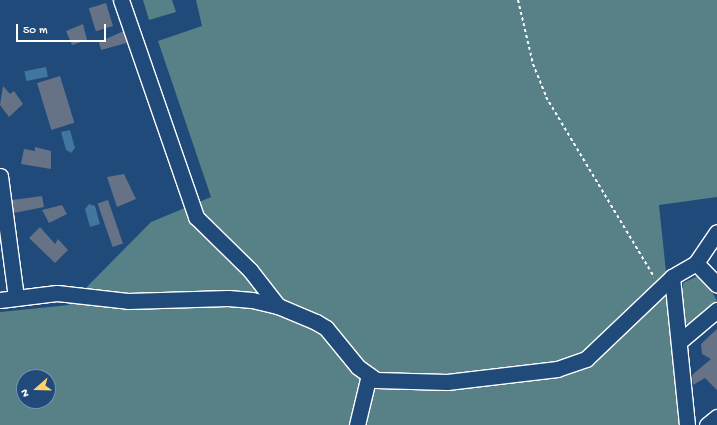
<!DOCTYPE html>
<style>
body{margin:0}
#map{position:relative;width:717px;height:425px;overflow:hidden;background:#1f4a7a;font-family:"Gochi Hand",sans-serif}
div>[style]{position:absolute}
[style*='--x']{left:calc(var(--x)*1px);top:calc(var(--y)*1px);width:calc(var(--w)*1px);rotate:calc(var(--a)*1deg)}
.green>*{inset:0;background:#588087}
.water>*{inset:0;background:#41769e;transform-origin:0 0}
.building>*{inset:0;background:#667286;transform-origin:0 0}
.path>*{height:2px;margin-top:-1px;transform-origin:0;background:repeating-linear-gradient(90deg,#fff 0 3px,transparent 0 6px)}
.roads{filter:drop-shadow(1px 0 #fff) drop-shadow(-1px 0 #fff) drop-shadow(0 1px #fff) drop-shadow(0 -1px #fff)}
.minor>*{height:15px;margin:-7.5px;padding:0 7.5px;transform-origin:7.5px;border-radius:7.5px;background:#1f4a7a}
span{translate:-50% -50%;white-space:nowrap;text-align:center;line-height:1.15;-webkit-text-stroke:3.5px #1f4a7a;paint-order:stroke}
.north{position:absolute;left:16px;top:369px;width:40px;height:40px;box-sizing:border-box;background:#1f4a7a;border:1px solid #7992af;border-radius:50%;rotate:250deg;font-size:11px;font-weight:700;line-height:16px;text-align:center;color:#fff}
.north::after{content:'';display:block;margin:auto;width:14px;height:18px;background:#ffd166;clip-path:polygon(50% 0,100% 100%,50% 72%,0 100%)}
.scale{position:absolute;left:16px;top:24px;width:90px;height:18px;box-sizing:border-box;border:2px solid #fff;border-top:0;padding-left:5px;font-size:12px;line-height:14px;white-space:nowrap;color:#fff;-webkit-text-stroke:3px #1f4a7a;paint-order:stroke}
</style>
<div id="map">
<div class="green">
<i style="clip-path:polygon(143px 0,172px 0,176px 12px,149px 20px)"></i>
<i style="clip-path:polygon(evenodd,196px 0,717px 0,717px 197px,659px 205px,682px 425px,0 425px,0 312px,69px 305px,151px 222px,211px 197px,158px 41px,202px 26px,196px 0,24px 377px,48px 377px,48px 401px,24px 401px,24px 377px)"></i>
<i style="clip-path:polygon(702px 274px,717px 301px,689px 327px,681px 316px,683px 283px)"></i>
</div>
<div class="water">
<i style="left:46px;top:67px;width:10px;height:22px;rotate:79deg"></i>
<i style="clip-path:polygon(70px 130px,75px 148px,71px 153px,66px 150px,61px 132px)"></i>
<i style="clip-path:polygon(89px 204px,95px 206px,100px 224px,90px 227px,85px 209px)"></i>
</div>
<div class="building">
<i style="left:106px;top:3px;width:24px;height:18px;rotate:73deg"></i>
<i style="clip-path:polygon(83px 24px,87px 40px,72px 45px,66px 31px)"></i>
<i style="clip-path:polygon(126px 30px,130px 42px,101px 50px,99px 42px)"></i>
<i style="left:60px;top:76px;width:49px;height:24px;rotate:73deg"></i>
<i style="clip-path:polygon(3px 86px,10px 94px,14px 91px,23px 104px,9px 117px,0 105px)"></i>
<i style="clip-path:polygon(35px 147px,51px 151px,51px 169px,21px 164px,24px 149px,35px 151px)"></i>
<i style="clip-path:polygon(124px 174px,136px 199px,117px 207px,107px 177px)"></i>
<i style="clip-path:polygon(42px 196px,44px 207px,14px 213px,12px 200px)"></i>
<i style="left:108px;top:200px;width:46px;height:11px;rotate:71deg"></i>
<i style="clip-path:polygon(62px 205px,67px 214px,49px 223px,42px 210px)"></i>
<i style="clip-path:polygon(40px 227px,55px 244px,58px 239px,68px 250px,55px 263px,29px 238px)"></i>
<i style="clip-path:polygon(717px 329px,717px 390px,705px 378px,693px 385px,692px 375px,711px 359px,702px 354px,701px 344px)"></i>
</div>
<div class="path">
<i style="--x:518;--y:0;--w:66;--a:76.8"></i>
<i style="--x:533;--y:64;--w:35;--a:68"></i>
<i style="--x:546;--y:97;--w:210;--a:59"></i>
</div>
<div class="roads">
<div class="minor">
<i style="--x:121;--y:0;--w:230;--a:70.9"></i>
<i style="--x:196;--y:217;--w:76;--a:44.5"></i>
<i style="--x:250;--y:270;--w:46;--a:52.1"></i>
<i style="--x:0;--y:176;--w:122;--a:82.5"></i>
<i style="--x:696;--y:263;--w:30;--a:46"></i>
<i style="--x:672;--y:277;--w:149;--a:84.2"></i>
<i style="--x:0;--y:300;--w:57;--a:-7"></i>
<i style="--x:57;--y:293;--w:71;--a:6.4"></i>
<i style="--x:128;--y:301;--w:100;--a:-1.7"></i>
<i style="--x:228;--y:298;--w:24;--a:5"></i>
<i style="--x:252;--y:300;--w:27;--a:13"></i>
<i style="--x:278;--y:306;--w:41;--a:22.8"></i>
<i style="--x:316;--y:322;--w:12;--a:31"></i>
<i style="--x:326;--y:328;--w:50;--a:50.6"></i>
<i style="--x:358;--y:367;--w:22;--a:36"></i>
<i style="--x:376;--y:380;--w:71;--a:1.6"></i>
<i style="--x:447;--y:382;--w:111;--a:-6.7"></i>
<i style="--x:557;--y:369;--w:31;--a:-19"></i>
<i style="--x:586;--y:359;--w:119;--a:-43.6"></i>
<i style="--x:672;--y:277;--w:28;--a:-30"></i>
<i style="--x:696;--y:263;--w:37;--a:-56"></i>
<i style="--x:679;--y:342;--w:50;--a:-40.1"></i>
<i style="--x:357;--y:425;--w:51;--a:-76.5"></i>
<i style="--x:707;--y:425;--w:13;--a:-39"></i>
</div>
</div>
<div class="north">N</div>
<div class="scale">50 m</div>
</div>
